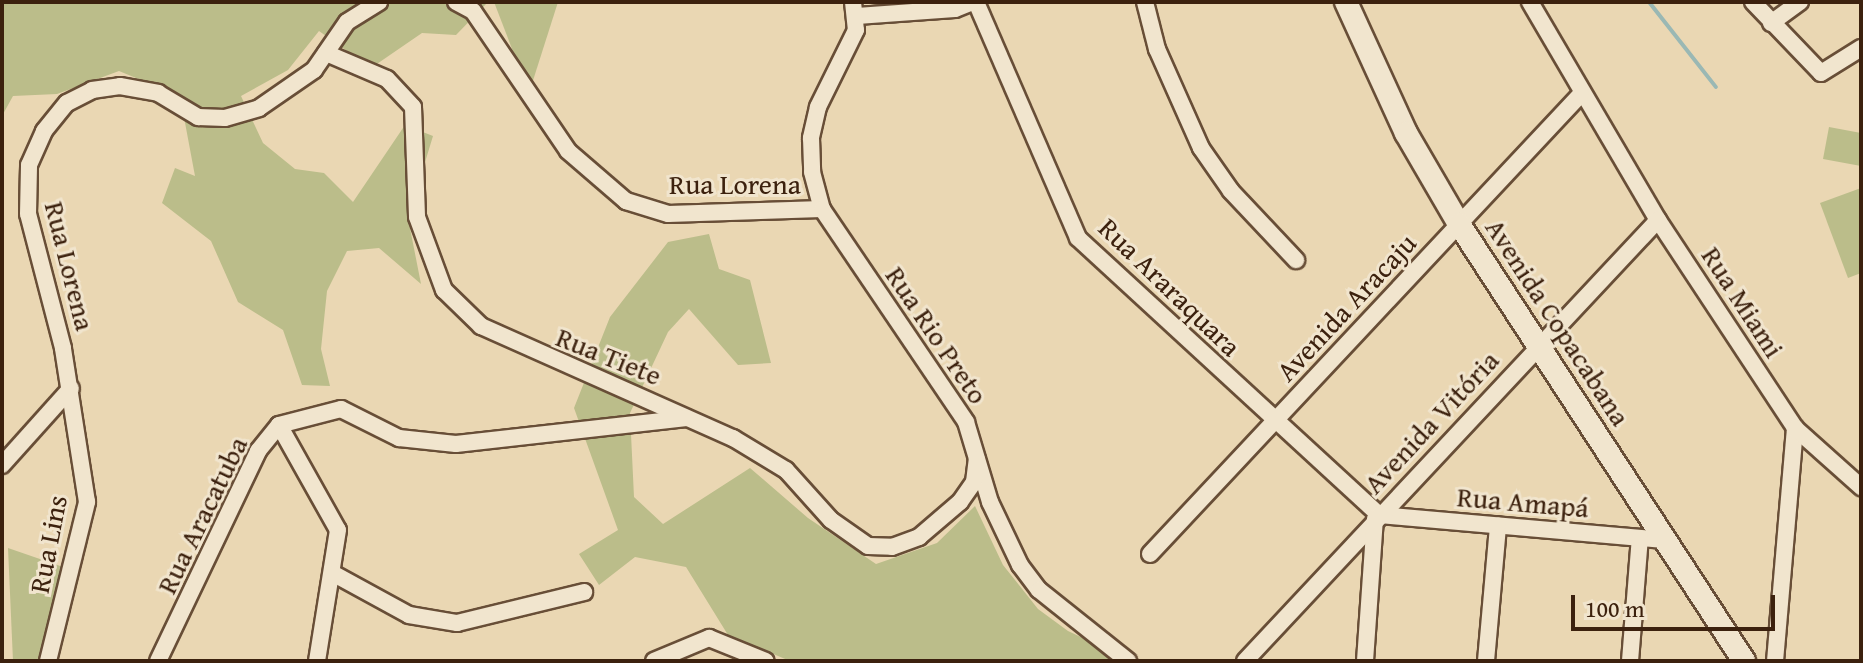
<!DOCTYPE html>
<meta charset="utf-8">
<style>
body{margin:0}
#map{position:relative;width:1863px;height:663px;overflow:hidden;background:#ead7b3;font-family:"Gentium Book Plus",serif}
div>[style]{position:absolute}
[style*='--x']{left:calc(var(--x)*1px);top:calc(var(--y)*1px);width:calc(var(--w)*1px);rotate:calc(var(--a)*1deg)}
.green>*{inset:0;background:#bbbd8a}
.stream>*{height:4px;margin:-2px;padding:0 2px;transform-origin:2px;border-radius:2px;background:#9ab8b4}
.roads{filter:drop-shadow(2px 0 #684e37) drop-shadow(-2px 0 #684e37) drop-shadow(0 2px #684e37) drop-shadow(0 -2px #684e37)}
.street>*{height:16px;margin:-8px;padding:0 8px;transform-origin:8px;border-radius:8px;background:#f1e5ce}
.secondary>*{height:22px;margin:-11px;padding:0 11px;transform-origin:11px;border-radius:11px;background:#f1e5ce}
span{translate:-50% -50%;white-space:nowrap;text-align:center;line-height:1.15;-webkit-text-stroke:6px #f1e5ce;paint-order:stroke}
.street-label{font-size:28px;color:#3c210e}
.frame{position:absolute;inset:0;border:4px solid #3c210e;pointer-events:none}
.scale{position:absolute;left:1571px;top:595px;width:204px;height:36px;box-sizing:border-box;border:4px solid #3c210e;border-top:0;padding-left:10px;font-size:24px;line-height:28px;white-space:nowrap;color:#3c210e;-webkit-text-stroke:6px #f1e5ce;paint-order:stroke}
</style>
<div id="map">
<div class="green">
<i style="clip-path:polygon(2px 2px,488px 2px,456px 35px,422px 33px,371px 68px,319px 31px,288px 70px,241px 96px,263px 143px,295px 169px,324px 173px,353px 202px,405px 125px,433px 136px,408px 218px,421px 284px,379px 248px,347px 251px,327px 291px,321px 349px,330px 386px,302px 385px,283px 330px,238px 302px,211px 241px,162px 203px,175px 168px,195px 176px,180px 96px,119px 71px,57px 94px,13px 96px,2px 116px)"></i>
<i style="clip-path:polygon(494px 2px,558px 2px,529px 93px)"></i>
<i style="clip-path:polygon(1829px 127px,1861px 133px,1861px 166px,1823px 159px)"></i>
<i style="clip-path:polygon(1861px 188px,1861px 273px,1848px 278px,1820px 203px)"></i>
<i style="clip-path:polygon(709px 234px,719px 269px,750px 280px,771px 363px,738px 365px,689px 309px,668px 332px,630px 413px,634px 497px,663px 524px,750px 468px,808px 518px,876px 564px,937px 543px,975px 506px,1003px 565px,1038px 609px,1068px 631px,1104px 648px,1116px 661px,790px 661px,728px 635px,686px 567px,635px 557px,599px 585px,579px 554px,618px 530px,574px 408px,610px 317px,668px 242px)"></i>
<i style="clip-path:polygon(8px 548px,66px 568px,40px 661px,13px 661px)"></i>
</div>
<div class="stream">
<i style="--x:1649;--y:2;--w:108;--a:51.8"></i>
</div>
<div class="roads">
<div class="street">
<i style="--x:456;--y:2;--w:19;--a:28"></i>
<i style="--x:473;--y:11;--w:169;--a:55.8"></i>
<i style="--x:568;--y:151;--w:77;--a:40.8"></i>
<i style="--x:626;--y:201;--w:44;--a:17.2"></i>
<i style="--x:668;--y:214;--w:154;--a:-1.9"></i>
<i style="--x:853;--y:2;--w:28;--a:84"></i>
<i style="--x:856;--y:30;--w:86;--a:116.3"></i>
<i style="--x:818;--y:107;--w:32;--a:103"></i>
<i style="--x:811;--y:138;--w:34;--a:88"></i>
<i style="--x:812;--y:172;--w:38;--a:75"></i>
<i style="--x:822;--y:209;--w:257;--a:55.9"></i>
<i style="--x:966;--y:422;--w:84;--a:73.3"></i>
<i style="--x:990;--y:502;--w:70;--a:64.5"></i>
<i style="--x:1020;--y:565;--w:31;--a:53"></i>
<i style="--x:1039;--y:590;--w:114;--a:38.6"></i>
<i style="--x:976;--y:2;--w:257;--a:66.6"></i>
<i style="--x:1078;--y:238;--w:409;--a:42.6"></i>
<i style="--x:1379;--y:515;--w:284;--a:5"></i>
<i style="--x:1145;--y:2;--w:49;--a:75.7"></i>
<i style="--x:1157;--y:49;--w:108;--a:66"></i>
<i style="--x:1201;--y:148;--w:52;--a:55.1"></i>
<i style="--x:1231;--y:191;--w:95;--a:46.7"></i>
<i style="--x:1530;--y:2;--w:253;--a:59.6"></i>
<i style="--x:1658;--y:220;--w:249;--a:56.6"></i>
<i style="--x:1795;--y:428;--w:234;--a:94.9"></i>
<i style="--x:1753;--y:2;--w:98;--a:46.2"></i>
<i style="--x:1821;--y:73;--w:47;--a:-32"></i>
<i style="--x:857;--y:16;--w:98;--a:-4.1"></i>
<i style="--x:955;--y:9;--w:18;--a:-22"></i>
<i style="--x:1771;--y:23;--w:36;--a:-36"></i>
<i style="--x:326;--y:53;--w:66;--a:23.1"></i>
<i style="--x:387;--y:79;--w:38;--a:47"></i>
<i style="--x:413;--y:107;--w:110;--a:87.9"></i>
<i style="--x:417;--y:217;--w:78;--a:69.7"></i>
<i style="--x:444;--y:290;--w:52;--a:44.2"></i>
<i style="--x:481;--y:326;--w:276;--a:24"></i>
<i style="--x:733;--y:438;--w:62;--a:31.1"></i>
<i style="--x:786;--y:470;--w:67;--a:48"></i>
<i style="--x:831;--y:520;--w:45;--a:35.1"></i>
<i style="--x:868;--y:546;--w:24;--a:2"></i>
<i style="--x:892;--y:547;--w:29;--a:-20"></i>
<i style="--x:919;--y:537;--w:54;--a:-40.5"></i>
<i style="--x:960;--y:502;--w:24;--a:-55"></i>
<i style="--x:974;--y:482;--w:23;--a:-83"></i>
<i style="--x:279;--y:425;--w:120;--a:60.7"></i>
<i style="--x:338;--y:530;--w:133;--a:99.1"></i>
<i style="--x:1795;--y:428;--w:89;--a:41.8"></i>
<i style="--x:2;--y:465;--w:103;--a:-48.1"></i>
<i style="--x:1150;--y:554;--w:630;--a:-46.86"></i>
<i style="--x:334;--y:574;--w:85;--a:28.7"></i>
<i style="--x:409;--y:615;--w:49;--a:9.5"></i>
<i style="--x:457;--y:623;--w:131;--a:-13.7"></i>
<i style="--x:48;--y:661;--w:164;--a:-76.2"></i>
<i style="--x:87;--y:502;--w:156;--a:-98.9"></i>
<i style="--x:63;--y:348;--w:138;--a:-104.6"></i>
<i style="--x:28;--y:214;--w:49;--a:-88.8"></i>
<i style="--x:29;--y:165;--w:37;--a:-66"></i>
<i style="--x:44;--y:131;--w:36;--a:-51"></i>
<i style="--x:67;--y:103;--w:28;--a:-27"></i>
<i style="--x:92;--y:90;--w:28;--a:-8"></i>
<i style="--x:120;--y:86;--w:39;--a:10"></i>
<i style="--x:158;--y:93;--w:47;--a:31"></i>
<i style="--x:198;--y:117;--w:27;--a:2"></i>
<i style="--x:225;--y:118;--w:35;--a:-16"></i>
<i style="--x:259;--y:108;--w:67;--a:-34.6"></i>
<i style="--x:314;--y:70;--w:58;--a:-55.5"></i>
<i style="--x:347;--y:22;--w:38;--a:-32"></i>
<i style="--x:158;--y:661;--w:233;--a:-64.5"></i>
<i style="--x:258;--y:451;--w:33;--a:-51"></i>
<i style="--x:279;--y:425;--w:64;--a:-14.5"></i>
<i style="--x:341;--y:409;--w:65;--a:26.6"></i>
<i style="--x:399;--y:438;--w:57;--a:6"></i>
<i style="--x:456;--y:444;--w:232;--a:-6.4"></i>
<i style="--x:654;--y:661;--w:60;--a:-22.7"></i>
<i style="--x:709;--y:638;--w:61;--a:22"></i>
<i style="--x:1245;--y:661;--w:604;--a:-46.88"></i>
<i style="--x:1365;--y:661;--w:142;--a:-86"></i>
<i style="--x:1486;--y:661;--w:136;--a:-84.9"></i>
<i style="--x:1630;--y:661;--w:123;--a:-85.4"></i>
</div>
<div class="secondary">
<i style="--x:1346;--y:2;--w:144;--a:65.4"></i>
<i style="--x:1406;--y:133;--w:105;--a:59.8"></i>
<i style="--x:1459;--y:224;--w:522;--a:56.89"></i>
</div>
</div>
<div class="street-label">
<span style="left:735px;top:184px">Rua Lorena</span>
<span style="left:70px;top:266px;rotate:76deg">Rua Lorena</span>
<span style="left:1170px;top:287px;rotate:44deg">Rua Araraquara</span>
<span style="left:1743px;top:302px;rotate:57deg">Rua Miami</span>
<span style="left:1346px;top:307px;rotate:-47deg">Avenida Aracaju</span>
<span style="left:1558px;top:322px;rotate:57deg">Avenida Copacabana</span>
<span style="left:937px;top:335px;rotate:56deg">Rua Rio Preto</span>
<span style="left:609px;top:356px;rotate:22deg">Rua Tiete</span>
<span style="left:1431px;top:422px;rotate:-47deg">Avenida Vitória</span>
<span style="left:1523px;top:502px;rotate:5deg">Rua Amapá</span>
<span style="left:202px;top:515px;rotate:-64deg">Rua Aracatuba</span>
<span style="left:48px;top:544px;rotate:-79deg">Rua Lins</span>
</div>
<div class="frame"></div>
<div class="scale">100 m</div>
</div>
